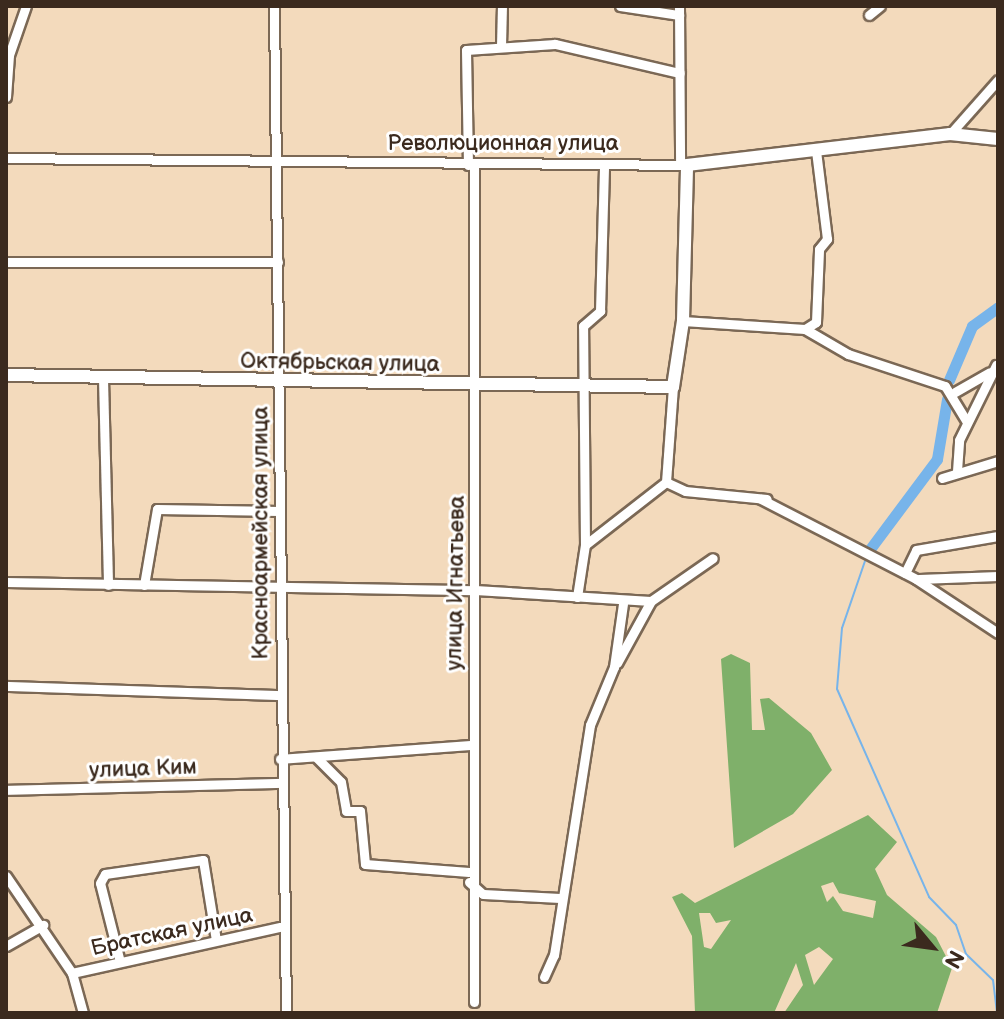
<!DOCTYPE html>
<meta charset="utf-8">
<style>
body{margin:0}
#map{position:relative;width:1004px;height:1019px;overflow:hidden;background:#f3dabc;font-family:"Balsamiq Sans",sans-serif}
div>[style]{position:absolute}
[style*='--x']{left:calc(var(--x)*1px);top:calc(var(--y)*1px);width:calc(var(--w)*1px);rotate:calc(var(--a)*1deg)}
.forest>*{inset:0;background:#7fb06a}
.stream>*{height:2px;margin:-1px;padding:0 1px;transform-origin:1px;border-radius:1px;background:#77b4ea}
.river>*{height:11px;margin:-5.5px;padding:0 5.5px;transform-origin:5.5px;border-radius:5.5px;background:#77b4ea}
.roads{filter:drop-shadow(2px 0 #7b6855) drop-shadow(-2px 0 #7b6855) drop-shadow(0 2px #7b6855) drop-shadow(0 -2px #7b6855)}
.minor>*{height:9px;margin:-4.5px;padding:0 4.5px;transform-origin:4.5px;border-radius:4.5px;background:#fff}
.major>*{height:12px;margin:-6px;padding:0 6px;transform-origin:6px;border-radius:6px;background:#fff}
span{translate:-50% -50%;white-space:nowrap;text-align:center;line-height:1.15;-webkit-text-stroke:6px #fff;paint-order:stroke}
.street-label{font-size:22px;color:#3b2a1e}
.frame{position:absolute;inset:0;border:8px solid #3b2a1e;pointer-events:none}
.north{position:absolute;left:892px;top:907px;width:80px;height:80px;-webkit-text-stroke:6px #fff;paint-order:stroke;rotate:119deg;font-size:22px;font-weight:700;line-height:32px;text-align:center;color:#3b2a1e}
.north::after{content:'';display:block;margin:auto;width:28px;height:36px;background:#3b2a1e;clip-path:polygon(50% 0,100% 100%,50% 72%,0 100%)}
</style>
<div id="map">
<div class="forest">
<i style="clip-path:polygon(731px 654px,750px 663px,752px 730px,765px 730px,760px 699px,769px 698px,811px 733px,832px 770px,793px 814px,734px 848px,721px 659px)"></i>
<i style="clip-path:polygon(evenodd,868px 815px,897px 842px,875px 869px,887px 895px,936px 937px,952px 968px,937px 1013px,784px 1013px,803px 985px,796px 963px,774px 1013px,695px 1013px,692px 936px,672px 897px,682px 893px,695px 903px,868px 815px,833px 882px,839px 893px,876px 901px,873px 918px,843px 911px,833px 896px,827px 902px,821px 886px,833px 882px,868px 815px,699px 913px,710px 913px,716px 923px,731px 920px,711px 949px,704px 947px,699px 913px,868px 815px,819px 947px,833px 959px,814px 985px,805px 955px,819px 947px)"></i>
</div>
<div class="stream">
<i style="--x:865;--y:561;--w:71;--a:108.9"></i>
<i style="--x:842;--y:628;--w:61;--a:94.7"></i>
<i style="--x:837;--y:689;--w:227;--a:66.1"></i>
<i style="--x:929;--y:897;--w:39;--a:46"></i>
<i style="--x:956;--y:925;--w:31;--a:71"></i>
<i style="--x:966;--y:954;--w:37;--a:44"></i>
<i style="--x:993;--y:980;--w:33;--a:83"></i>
</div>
<div class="river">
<i style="--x:949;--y:380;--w:59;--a:-66.9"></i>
<i style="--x:972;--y:326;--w:32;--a:-36"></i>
<i style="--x:870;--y:549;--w:112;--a:-53.3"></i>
<i style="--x:937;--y:459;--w:61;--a:-80.5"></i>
</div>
<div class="roads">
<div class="minor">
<i style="--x:274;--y:6;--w:1007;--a:89.32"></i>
<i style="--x:620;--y:6;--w:60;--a:8.7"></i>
<i style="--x:679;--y:6;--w:159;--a:89.6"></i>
<i style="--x:869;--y:15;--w:14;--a:-39"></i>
<i style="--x:501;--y:46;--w:40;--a:-88.6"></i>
<i style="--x:6;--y:97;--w:42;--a:-85.9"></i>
<i style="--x:9;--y:55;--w:52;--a:-70.9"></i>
<i style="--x:950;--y:134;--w:72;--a:-48.4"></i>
<i style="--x:6;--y:158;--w:681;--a:0.59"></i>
<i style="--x:468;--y:165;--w:115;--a:-91"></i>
<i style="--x:466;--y:50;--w:89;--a:-3.9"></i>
<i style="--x:555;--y:44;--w:128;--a:13.1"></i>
<i style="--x:474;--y:165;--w:837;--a:90"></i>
<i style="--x:6;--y:262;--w:272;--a:0"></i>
<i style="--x:683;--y:321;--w:122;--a:3.8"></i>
<i style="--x:805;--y:329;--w:13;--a:-32"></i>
<i style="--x:816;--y:322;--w:73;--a:-87.6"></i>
<i style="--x:819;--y:249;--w:13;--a:-51"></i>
<i style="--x:827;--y:239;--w:89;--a:-97.1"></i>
<i style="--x:805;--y:329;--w:50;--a:30.2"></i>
<i style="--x:848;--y:354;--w:102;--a:18.3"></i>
<i style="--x:945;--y:386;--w:42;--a:58.6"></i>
<i style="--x:103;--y:378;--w:207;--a:88.6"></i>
<i style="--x:955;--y:392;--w:40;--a:-29.7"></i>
<i style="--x:957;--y:471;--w:31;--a:-86"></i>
<i style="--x:959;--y:440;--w:84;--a:-63.7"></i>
<i style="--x:942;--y:478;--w:59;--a:-16.9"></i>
<i style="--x:666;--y:482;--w:21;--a:25"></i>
<i style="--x:685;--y:491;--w:82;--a:5.6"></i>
<i style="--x:761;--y:499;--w:174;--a:27.3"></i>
<i style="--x:916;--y:579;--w:98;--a:33.4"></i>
<i style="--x:585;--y:545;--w:103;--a:-37.9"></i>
<i style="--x:666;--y:482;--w:95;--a:-85.8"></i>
<i style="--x:905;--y:573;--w:25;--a:-64"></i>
<i style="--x:916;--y:550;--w:83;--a:-9.7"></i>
<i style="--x:919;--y:579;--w:79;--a:-2.2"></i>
<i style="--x:6;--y:582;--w:469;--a:1"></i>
<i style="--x:475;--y:590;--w:176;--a:3.6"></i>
<i style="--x:144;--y:585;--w:77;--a:-80.3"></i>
<i style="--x:157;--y:509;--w:122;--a:0.9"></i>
<i style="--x:577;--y:597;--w:53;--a:-81.3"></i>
<i style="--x:585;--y:545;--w:219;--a:-90.5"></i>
<i style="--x:583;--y:326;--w:23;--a:-41"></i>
<i style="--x:600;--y:311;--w:146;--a:-88.4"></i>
<i style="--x:617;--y:663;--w:71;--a:-61.3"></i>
<i style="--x:651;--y:601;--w:75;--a:-34.7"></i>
<i style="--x:6;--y:686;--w:273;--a:1.9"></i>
<i style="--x:316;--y:757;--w:35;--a:45"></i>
<i style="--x:341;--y:782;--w:29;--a:80"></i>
<i style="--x:346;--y:811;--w:14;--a:0"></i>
<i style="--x:360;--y:811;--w:53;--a:84.6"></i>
<i style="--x:365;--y:864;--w:104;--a:4.4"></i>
<i style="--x:280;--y:759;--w:193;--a:-4.2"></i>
<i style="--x:6;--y:790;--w:275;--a:-1.5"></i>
<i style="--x:6;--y:876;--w:117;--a:55.8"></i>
<i style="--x:72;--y:973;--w:41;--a:74.6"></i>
<i style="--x:469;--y:882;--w:18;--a:41"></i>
<i style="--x:483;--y:894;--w:77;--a:3"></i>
<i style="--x:6;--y:946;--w:43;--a:-29.6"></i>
<i style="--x:120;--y:962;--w:81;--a:-104.2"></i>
<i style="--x:100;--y:883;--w:10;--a:-61"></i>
<i style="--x:105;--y:874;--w:99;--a:-8.1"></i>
<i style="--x:203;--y:860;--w:81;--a:80.8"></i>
<i style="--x:72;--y:973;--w:213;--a:-12.5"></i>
<i style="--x:544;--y:977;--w:24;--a:-66"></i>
<i style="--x:554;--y:955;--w:233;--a:-81.1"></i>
<i style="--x:590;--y:725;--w:63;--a:-67.5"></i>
<i style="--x:614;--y:667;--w:64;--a:-81.9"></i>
</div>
<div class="major">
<i style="--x:6;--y:375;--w:667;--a:1.03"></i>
<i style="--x:673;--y:387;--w:67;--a:-81.4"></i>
<i style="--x:683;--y:321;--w:156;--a:-88.5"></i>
<i style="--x:687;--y:165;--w:265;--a:-6.7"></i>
<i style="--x:950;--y:134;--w:48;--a:5.9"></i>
</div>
</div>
<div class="street-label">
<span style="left:503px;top:144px">Революционная улица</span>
<span style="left:340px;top:363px;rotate:1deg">Октябрьская улица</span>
<span style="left:261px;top:533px;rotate:-90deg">Красноармейская улица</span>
<span style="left:456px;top:583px;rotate:-89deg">улица Игнатьева</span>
<span style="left:143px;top:769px;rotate:-2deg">улица Ким</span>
<span style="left:172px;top:932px;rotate:-12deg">Братская улица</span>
</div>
<div class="frame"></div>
<div class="north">N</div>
</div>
